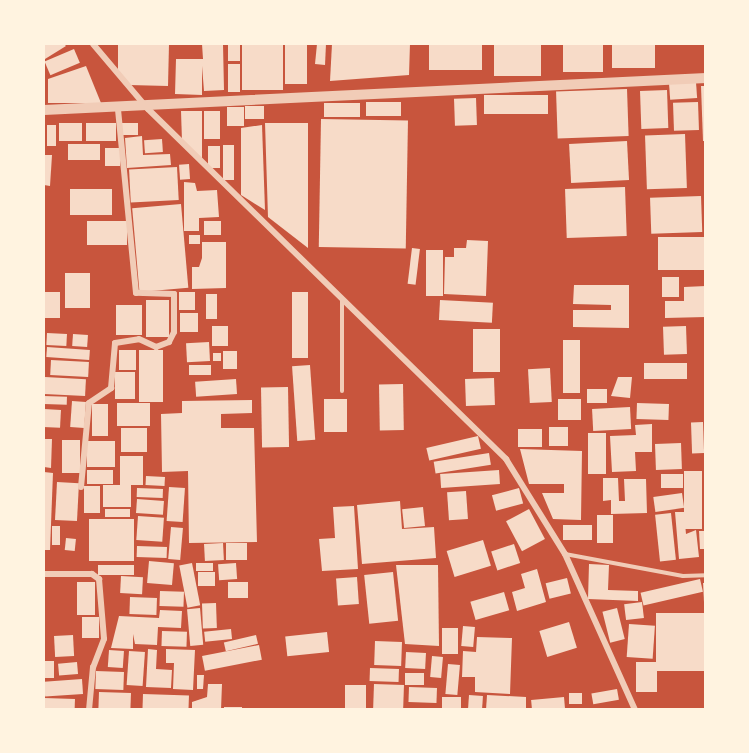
<!DOCTYPE html>
<style>
body{margin:0}
#map{position:relative;width:749px;height:753px;overflow:hidden;background:#c8553d;font-family:"Libre Baskerville",serif}
div>[style]{position:absolute}
[style*='--x']{left:calc(var(--x)*1px);top:calc(var(--y)*1px);width:calc(var(--w)*1px);rotate:calc(var(--a)*1deg)}
.building>*{inset:0;background:#f7dbc8;transform-origin:0 0}
.service>*{height:4px;margin:-2px;padding:0 2px;transform-origin:2px;border-radius:2px;background:#f1ccb7}
.minor>*{height:6px;margin:-3px;padding:0 3px;transform-origin:3px;border-radius:3px;background:#f1ccb7}
.tertiary>*{height:10px;margin:-5px;padding:0 5px;transform-origin:5px;border-radius:5px;background:#f1ccb7}
span{translate:-50% -50%;white-space:nowrap;text-align:center;line-height:1.15;-webkit-text-stroke:6px #fff3e0;paint-order:stroke}
.frame{position:absolute;inset:0;border:45px solid #fff3e0;pointer-events:none}
</style>
<div id="map">
<div class="building">
<i style="clip-path:polygon(44px 44px,64px 44px,66px 46px,45px 59px)"></i>
<i style="clip-path:polygon(118px 44px,169px 44px,168px 86px,129px 85px,118px 70px)"></i>
<i style="clip-path:polygon(202px 44px,223px 44px,224px 90px,204px 91px,202px 66px,202px 95px,175px 94px,176px 59px,203px 59px)"></i>
<i style="left:228px;top:44px;width:12px;height:17px"></i>
<i style="left:242px;top:44px;width:41px;height:46px"></i>
<i style="left:285px;top:44px;width:22px;height:40px"></i>
<i style="clip-path:polygon(317px 44px,326px 44px,325px 65px,315px 64px)"></i>
<i style="clip-path:polygon(332px 44px,410px 44px,409px 75px,330px 81px)"></i>
<i style="left:429px;top:44px;width:53px;height:26px"></i>
<i style="left:494px;top:44px;width:47px;height:32px"></i>
<i style="left:563px;top:44px;width:40px;height:28px"></i>
<i style="left:612px;top:44px;width:43px;height:24px"></i>
<i style="left:74px;top:49px;width:15px;height:32px;rotate:67deg"></i>
<i style="left:228px;top:64px;width:12px;height:28px"></i>
<i style="clip-path:polygon(86px 66px,101px 103px,48px 103px,48px 79px)"></i>
<i style="left:696px;top:82px;width:16px;height:27px;rotate:86deg"></i>
<i style="clip-path:polygon(701px 86px,706px 86px,706px 141px,703px 141px)"></i>
<i style="left:627px;top:89px;width:47px;height:71px;rotate:88deg"></i>
<i style="left:667px;top:90px;width:38px;height:27px;rotate:88deg"></i>
<i style="left:484px;top:95px;width:64px;height:19px"></i>
<i style="left:476px;top:98px;width:27px;height:22px;rotate:88deg"></i>
<i style="left:366px;top:102px;width:35px;height:14px"></i>
<i style="left:698px;top:102px;width:28px;height:25px;rotate:88deg"></i>
<i style="left:360px;top:103px;width:14px;height:36px;rotate:90deg"></i>
<i style="left:264px;top:106px;width:13px;height:19px;rotate:90deg"></i>
<i style="left:244px;top:107px;width:19px;height:17px;rotate:90deg"></i>
<i style="clip-path:polygon(181px 111px,202px 111px,202px 160px,182px 141px)"></i>
<i style="left:204px;top:111px;width:16px;height:28px"></i>
<i style="left:321px;top:119px;width:87px;height:128px;rotate:1deg"></i>
<i style="left:59px;top:123px;width:23px;height:18px"></i>
<i style="left:86px;top:123px;width:30px;height:18px"></i>
<i style="left:138px;top:123px;width:12px;height:16px;rotate:90deg"></i>
<i style="clip-path:polygon(265px 123px,308px 123px,308px 248px,268px 217px)"></i>
<i style="left:47px;top:125px;width:9px;height:21px"></i>
<i style="clip-path:polygon(262px 125px,265px 210px,241px 195px,241px 128px)"></i>
<i style="left:685px;top:134px;width:54px;height:40px;rotate:88deg"></i>
<i style="clip-path:polygon(142px 136px,143px 155px,170px 154px,171px 165px,127px 168px,125px 138px)"></i>
<i style="left:162px;top:139px;width:13px;height:18px;rotate:86deg"></i>
<i style="left:627px;top:141px;width:39px;height:58px;rotate:87deg"></i>
<i style="left:68px;top:144px;width:32px;height:16px"></i>
<i style="left:223px;top:145px;width:11px;height:35px"></i>
<i style="left:208px;top:146px;width:12px;height:22px"></i>
<i style="left:105px;top:148px;width:15px;height:18px"></i>
<i style="clip-path:polygon(44px 155px,52px 155px,50px 186px,44px 185px)"></i>
<i style="left:189px;top:164px;width:15px;height:10px;rotate:86deg"></i>
<i style="left:177px;top:167px;width:33px;height:48px;rotate:87deg"></i>
<i style="clip-path:polygon(184px 182px,195px 183px,197px 191px,217px 190px,219px 217px,199px 218px,199px 231px,184px 231px)"></i>
<i style="left:625px;top:187px;width:49px;height:60px;rotate:88deg"></i>
<i style="left:70px;top:189px;width:42px;height:26px"></i>
<i style="left:701px;top:196px;width:36px;height:51px;rotate:88deg"></i>
<i style="left:181px;top:204px;width:84px;height:49px;rotate:85deg"></i>
<i style="left:87px;top:221px;width:40px;height:24px"></i>
<i style="left:204px;top:221px;width:17px;height:14px"></i>
<i style="left:189px;top:235px;width:11px;height:9px"></i>
<i style="left:706px;top:237px;width:33px;height:48px;rotate:90deg"></i>
<i style="clip-path:polygon(467px 240px,488px 241px,486px 296px,444px 294px,445px 257px,454px 257px,454px 248px,466px 248px)"></i>
<i style="clip-path:polygon(202px 242px,226px 242px,226px 288px,192px 289px,192px 267px,199px 267px,202px 258px)"></i>
<i style="left:412px;top:248px;width:8px;height:36px;rotate:7deg"></i>
<i style="left:426px;top:250px;width:17px;height:46px"></i>
<i style="left:65px;top:273px;width:25px;height:35px"></i>
<i style="left:662px;top:277px;width:17px;height:20px"></i>
<i style="clip-path:polygon(574px 285px,629px 285px,629px 328px,573px 327px,573px 310px,611px 310px,611px 305px,573px 304px)"></i>
<i style="clip-path:polygon(706px 286px,706px 317px,665px 318px,665px 301px,684px 301px,684px 287px)"></i>
<i style="left:44px;top:292px;width:16px;height:26px"></i>
<i style="left:179px;top:292px;width:16px;height:18px"></i>
<i style="left:292px;top:292px;width:16px;height:66px"></i>
<i style="left:206px;top:294px;width:11px;height:25px"></i>
<i style="left:146px;top:300px;width:23px;height:37px"></i>
<i style="left:440px;top:300px;width:53px;height:20px;rotate:3deg"></i>
<i style="left:116px;top:305px;width:26px;height:30px"></i>
<i style="left:180px;top:313px;width:18px;height:19px"></i>
<i style="left:212px;top:326px;width:16px;height:20px"></i>
<i style="left:686px;top:326px;width:28px;height:23px;rotate:88deg"></i>
<i style="left:473px;top:329px;width:27px;height:43px"></i>
<i style="left:47px;top:333px;width:20px;height:12px;rotate:3deg"></i>
<i style="left:73px;top:334px;width:15px;height:12px;rotate:4deg"></i>
<i style="left:563px;top:340px;width:17px;height:53px"></i>
<i style="left:209px;top:342px;width:19px;height:23px;rotate:87deg"></i>
<i style="left:47px;top:347px;width:43px;height:10px;rotate:4deg"></i>
<i style="left:119px;top:350px;width:17px;height:20px"></i>
<i style="left:163px;top:350px;width:52px;height:24px;rotate:90deg"></i>
<i style="left:223px;top:351px;width:14px;height:18px"></i>
<i style="left:213px;top:353px;width:8px;height:8px"></i>
<i style="left:51px;top:360px;width:38px;height:15px;rotate:3deg"></i>
<i style="left:644px;top:363px;width:43px;height:16px"></i>
<i style="left:189px;top:365px;width:22px;height:10px"></i>
<i style="left:310px;top:365px;width:75px;height:18px;rotate:86deg"></i>
<i style="left:550px;top:368px;width:34px;height:22px;rotate:87deg"></i>
<i style="left:115px;top:372px;width:20px;height:27px"></i>
<i style="left:45px;top:377px;width:41px;height:17px;rotate:3deg"></i>
<i style="clip-path:polygon(618px 377px,632px 377px,630px 398px,611px 396px)"></i>
<i style="left:494px;top:378px;width:27px;height:29px;rotate:88deg"></i>
<i style="left:236px;top:379px;width:15px;height:41px;rotate:86deg"></i>
<i style="left:403px;top:384px;width:46px;height:24px;rotate:89deg"></i>
<i style="left:288px;top:387px;width:60px;height:27px;rotate:89deg"></i>
<i style="left:587px;top:389px;width:20px;height:14px"></i>
<i style="left:44px;top:396px;width:23px;height:8px;rotate:2deg"></i>
<i style="left:324px;top:399px;width:23px;height:33px"></i>
<i style="left:581px;top:399px;width:21px;height:23px;rotate:90deg"></i>
<i style="clip-path:polygon(252px 400px,252px 413px,221px 414px,221px 428px,254px 428px,257px 542px,189px 543px,188px 471px,162px 472px,161px 414px,182px 413px,182px 401px)"></i>
<i style="left:72px;top:401px;width:14px;height:26px;rotate:4deg"></i>
<i style="left:117px;top:403px;width:33px;height:23px"></i>
<i style="left:637px;top:403px;width:32px;height:16px;rotate:2deg"></i>
<i style="left:108px;top:404px;width:32px;height:16px;rotate:90deg"></i>
<i style="left:630px;top:407px;width:22px;height:38px;rotate:87deg"></i>
<i style="left:44px;top:409px;width:17px;height:18px;rotate:3deg"></i>
<i style="left:703px;top:422px;width:31px;height:12px;rotate:88deg"></i>
<i style="clip-path:polygon(652px 424px,652px 452px,635px 452px,636px 471px,612px 472px,610px 436px,636px 435px,635px 425px)"></i>
<i style="left:549px;top:427px;width:19px;height:19px"></i>
<i style="left:121px;top:428px;width:26px;height:24px"></i>
<i style="left:518px;top:429px;width:24px;height:18px"></i>
<i style="left:588px;top:433px;width:18px;height:41px"></i>
<i style="left:478px;top:436px;width:13px;height:53px;rotate:77deg"></i>
<i style="clip-path:polygon(44px 439px,52px 439px,51px 468px,44px 467px)"></i>
<i style="left:62px;top:440px;width:18px;height:33px"></i>
<i style="left:87px;top:441px;width:28px;height:26px"></i>
<i style="left:681px;top:443px;width:26px;height:26px;rotate:88deg"></i>
<i style="clip-path:polygon(520px 449px,582px 451px,581px 520px,553px 519px,542px 493px,564px 493px,564px 484px,529px 484px)"></i>
<i style="left:489px;top:453px;width:12px;height:56px;rotate:81deg"></i>
<i style="clip-path:polygon(120px 456px,143px 456px,143px 485px,131px 485px,131px 507px,103px 507px,103px 485px,120px 485px)"></i>
<i style="left:87px;top:470px;width:26px;height:14px"></i>
<i style="left:499px;top:470px;width:14px;height:59px;rotate:86deg"></i>
<i style="left:684px;top:471px;width:18px;height:58px"></i>
<i style="clip-path:polygon(44px 472px,53px 473px,50px 550px,44px 550px)"></i>
<i style="left:683px;top:474px;width:14px;height:22px;rotate:90deg"></i>
<i style="left:146px;top:476px;width:19px;height:9px;rotate:3deg"></i>
<i style="clip-path:polygon(603px 478px,618px 478px,619px 501px,625px 501px,624px 479px,646px 479px,647px 513px,611px 514px,611px 500px,603px 501px)"></i>
<i style="left:57px;top:482px;width:22px;height:38px;rotate:3deg"></i>
<i style="left:84px;top:486px;width:16px;height:27px"></i>
<i style="left:169px;top:487px;width:16px;height:34px;rotate:4deg"></i>
<i style="left:137px;top:488px;width:26px;height:9px;rotate:2deg"></i>
<i style="left:519px;top:488px;width:16px;height:28px;rotate:75deg"></i>
<i style="left:466px;top:491px;width:28px;height:19px;rotate:86deg"></i>
<i style="left:682px;top:493px;width:15px;height:29px;rotate:82deg"></i>
<i style="left:137px;top:499px;width:27px;height:14px;rotate:4deg"></i>
<i style="clip-path:polygon(400px 501px,402px 529px,434px 527px,436px 558px,362px 564px,357px 505px)"></i>
<i style="clip-path:polygon(354px 506px,358px 569px,322px 571px,319px 539px,335px 538px,333px 507px)"></i>
<i style="left:423px;top:507px;width:19px;height:21px;rotate:84deg"></i>
<i style="left:105px;top:509px;width:25px;height:8px"></i>
<i style="left:529px;top:509px;width:34px;height:26px;rotate:62deg"></i>
<i style="clip-path:polygon(675px 512px,684px 512px,686px 534px,696px 530px,699px 557px,679px 559px)"></i>
<i style="left:671px;top:513px;width:47px;height:16px;rotate:84deg"></i>
<i style="left:597px;top:515px;width:16px;height:28px"></i>
<i style="left:138px;top:516px;width:26px;height:24px;rotate:4deg"></i>
<i style="left:89px;top:519px;width:45px;height:42px"></i>
<i style="left:563px;top:525px;width:29px;height:15px"></i>
<i style="left:52px;top:526px;width:8px;height:19px"></i>
<i style="left:171px;top:527px;width:12px;height:32px;rotate:5deg"></i>
<i style="clip-path:polygon(699px 531px,706px 531px,706px 549px,700px 549px)"></i>
<i style="left:66px;top:538px;width:10px;height:12px;rotate:6deg"></i>
<i style="left:483px;top:540px;width:27px;height:38px;rotate:73deg"></i>
<i style="left:223px;top:543px;width:17px;height:19px;rotate:87deg"></i>
<i style="left:247px;top:543px;width:17px;height:21px;rotate:90deg"></i>
<i style="left:514px;top:544px;width:20px;height:24px;rotate:72deg"></i>
<i style="left:137px;top:546px;width:30px;height:11px;rotate:2deg"></i>
<i style="left:149px;top:561px;width:25px;height:22px;rotate:5deg"></i>
<i style="left:192px;top:563px;width:43px;height:13px;rotate:79deg"></i>
<i style="left:213px;top:563px;width:8px;height:17px;rotate:90deg"></i>
<i style="left:236px;top:563px;width:16px;height:18px;rotate:86deg"></i>
<i style="clip-path:polygon(589px 564px,609px 565px,608px 590px,638px 591px,638px 601px,588px 599px)"></i>
<i style="left:98px;top:565px;width:36px;height:10px"></i>
<i style="clip-path:polygon(396px 565px,438px 565px,439px 646px,405px 644px)"></i>
<i style="clip-path:polygon(537px 569px,546px 602px,517px 611px,512px 592px,525px 588px,521px 574px)"></i>
<i style="left:215px;top:572px;width:14px;height:17px;rotate:90deg"></i>
<i style="left:393px;top:572px;width:49px;height:29px;rotate:84deg"></i>
<i style="left:121px;top:576px;width:22px;height:17px;rotate:3deg"></i>
<i style="left:357px;top:577px;width:27px;height:21px;rotate:86deg"></i>
<i style="left:567px;top:578px;width:16px;height:22px;rotate:76deg"></i>
<i style="left:700px;top:579px;width:13px;height:61px;rotate:77deg"></i>
<i style="left:77px;top:582px;width:18px;height:33px"></i>
<i style="left:228px;top:582px;width:20px;height:16px"></i>
<i style="clip-path:polygon(703px 583px,706px 583px,706px 602px,704px 602px)"></i>
<i style="left:160px;top:591px;width:24px;height:15px;rotate:2deg"></i>
<i style="left:504px;top:592px;width:19px;height:35px;rotate:74deg"></i>
<i style="left:130px;top:597px;width:27px;height:17px;rotate:2deg"></i>
<i style="left:642px;top:602px;width:16px;height:18px;rotate:83deg"></i>
<i style="left:216px;top:603px;width:25px;height:14px;rotate:88deg"></i>
<i style="left:200px;top:608px;width:37px;height:13px;rotate:85deg"></i>
<i style="left:617px;top:608px;width:32px;height:15px;rotate:76deg"></i>
<i style="clip-path:polygon(160px 610px,182px 611px,181px 628px,158px 627px,157px 645px,135px 644px,133px 634px,133px 649px,111px 648px,119px 616px,159px 618px)"></i>
<i style="left:706px;top:613px;width:58px;height:50px;rotate:90deg"></i>
<i style="left:82px;top:617px;width:17px;height:21px"></i>
<i style="left:569px;top:622px;width:27px;height:31px;rotate:73deg"></i>
<i style="left:629px;top:624px;width:26px;height:33px;rotate:4deg"></i>
<i style="left:463px;top:626px;width:12px;height:20px;rotate:5deg"></i>
<i style="left:442px;top:628px;width:16px;height:26px"></i>
<i style="left:231px;top:629px;width:10px;height:27px;rotate:84deg"></i>
<i style="left:162px;top:631px;width:25px;height:15px;rotate:2deg"></i>
<i style="left:327px;top:632px;width:20px;height:42px;rotate:84deg"></i>
<i style="left:73px;top:635px;width:21px;height:19px;rotate:87deg"></i>
<i style="left:256px;top:635px;width:9px;height:33px;rotate:77deg"></i>
<i style="clip-path:polygon(477px 637px,512px 638px,510px 694px,475px 692px,475px 677px,462px 677px,463px 651px,476px 652px)"></i>
<i style="left:375px;top:641px;width:27px;height:24px;rotate:2deg"></i>
<i style="left:259px;top:645px;width:15px;height:58px;rotate:79deg"></i>
<i style="clip-path:polygon(148px 649px,157px 650px,156px 669px,172px 670px,171px 688px,146px 687px)"></i>
<i style="clip-path:polygon(166px 649px,195px 650px,193px 690px,173px 689px,174px 663px,166px 663px)"></i>
<i style="left:109px;top:650px;width:15px;height:17px;rotate:4deg"></i>
<i style="left:129px;top:651px;width:16px;height:34px;rotate:4deg"></i>
<i style="left:406px;top:652px;width:20px;height:16px;rotate:3deg"></i>
<i style="left:432px;top:656px;width:11px;height:21px;rotate:5deg"></i>
<i style="left:54px;top:661px;width:17px;height:10px;rotate:90deg"></i>
<i style="left:77px;top:662px;width:12px;height:19px;rotate:85deg"></i>
<i style="left:636px;top:662px;width:21px;height:30px"></i>
<i style="left:448px;top:664px;width:12px;height:30px;rotate:5deg"></i>
<i style="left:370px;top:668px;width:29px;height:13px;rotate:2deg"></i>
<i style="left:96px;top:671px;width:28px;height:18px;rotate:2deg"></i>
<i style="left:405px;top:673px;width:19px;height:12px"></i>
<i style="clip-path:polygon(197px 675px,204px 675px,203px 689px,197px 689px)"></i>
<i style="left:82px;top:679px;width:15px;height:38px;rotate:86deg"></i>
<i style="clip-path:polygon(208px 684px,222px 684px,221px 710px,192px 710px,192px 702px,207px 697px)"></i>
<i style="left:374px;top:684px;width:30px;height:26px;rotate:2deg"></i>
<i style="left:345px;top:685px;width:21px;height:25px"></i>
<i style="left:409px;top:687px;width:28px;height:15px;rotate:2deg"></i>
<i style="left:617px;top:689px;width:11px;height:26px;rotate:80deg"></i>
<i style="left:99px;top:692px;width:32px;height:18px;rotate:2deg"></i>
<i style="left:569px;top:693px;width:13px;height:11px"></i>
<i style="left:143px;top:694px;width:46px;height:16px;rotate:2deg"></i>
<i style="left:469px;top:695px;width:14px;height:15px;rotate:4deg"></i>
<i style="clip-path:polygon(487px 695px,526px 697px,526px 710px,486px 710px)"></i>
<i style="left:442px;top:697px;width:19px;height:13px"></i>
<i style="left:564px;top:697px;width:11px;height:33px;rotate:85deg"></i>
<i style="left:44px;top:698px;width:31px;height:12px;rotate:2deg"></i>
<i style="left:224px;top:707px;width:18px;height:3px"></i>
</div>
<div class="service">
<i style="--x:342;--y:301;--w:90;--a:90"></i>
<i style="--x:565;--y:554;--w:120;--a:10.6"></i>
<i style="--x:683;--y:576;--w:23;--a:-2"></i>
</div>
<div class="minor">
<i style="--x:93;--y:44;--w:85;--a:49.8"></i>
<i style="--x:148;--y:109;--w:501;--a:44.35"></i>
<i style="--x:506;--y:459;--w:112;--a:58.2"></i>
<i style="--x:565;--y:554;--w:171;--a:65.8"></i>
<i style="--x:81;--y:487;--w:84;--a:-84.6"></i>
<i style="--x:89;--y:403;--w:27;--a:-34"></i>
<i style="--x:111;--y:388;--w:45;--a:-84.9"></i>
<i style="--x:115;--y:343;--w:24;--a:-9"></i>
<i style="--x:139;--y:339;--w:19;--a:25"></i>
<i style="--x:156;--y:347;--w:14;--a:-21"></i>
<i style="--x:169;--y:342;--w:11;--a:-63"></i>
<i style="--x:174;--y:332;--w:38;--a:-90"></i>
<i style="--x:174;--y:294;--w:38;--a:-178"></i>
<i style="--x:136;--y:293;--w:184;--a:-95.6"></i>
<i style="--x:44;--y:574;--w:48;--a:0"></i>
<i style="--x:92;--y:574;--w:9;--a:36"></i>
<i style="--x:99;--y:579;--w:60;--a:85.2"></i>
<i style="--x:104;--y:639;--w:30;--a:111"></i>
<i style="--x:93;--y:667;--w:43;--a:95.3"></i>
</div>
<div class="tertiary">
<i style="--x:44;--y:110;--w:663;--a:-2.77"></i>
</div>
<div class="frame"></div>
</div>
